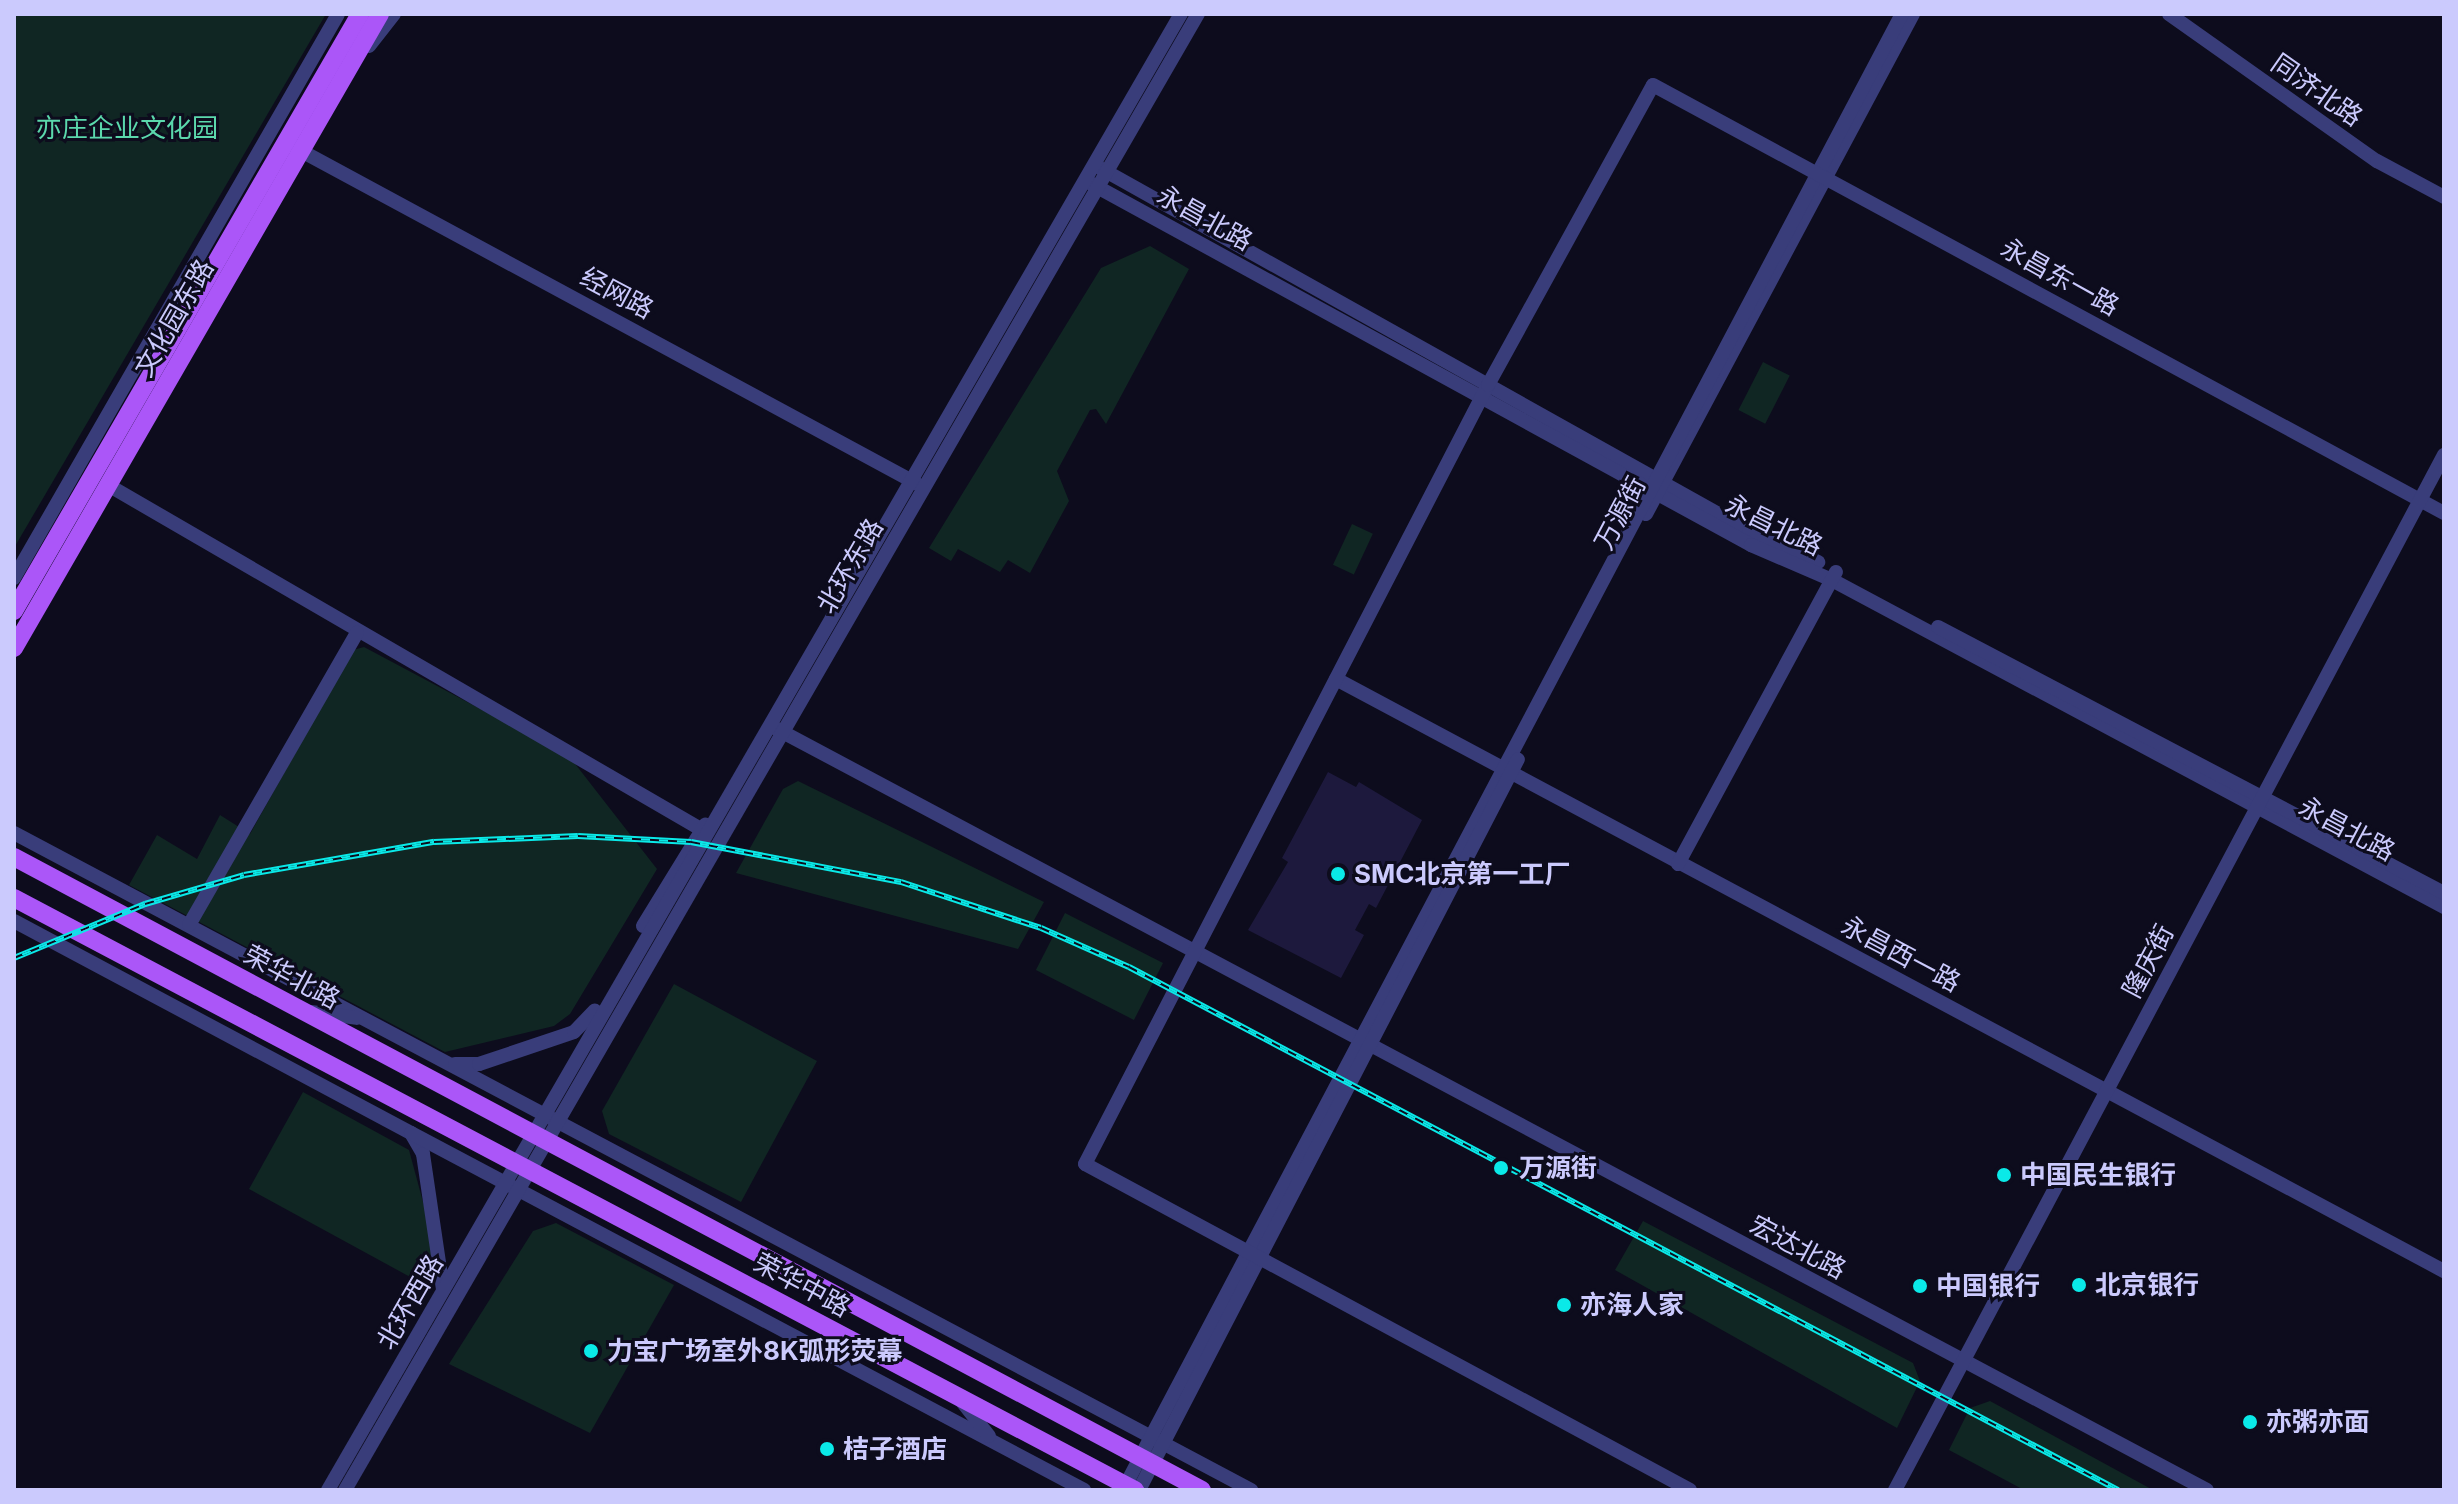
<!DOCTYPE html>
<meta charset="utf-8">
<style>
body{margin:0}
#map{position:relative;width:2458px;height:1504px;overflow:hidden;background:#0d0c1d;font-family:Inter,"Noto Sans SC",sans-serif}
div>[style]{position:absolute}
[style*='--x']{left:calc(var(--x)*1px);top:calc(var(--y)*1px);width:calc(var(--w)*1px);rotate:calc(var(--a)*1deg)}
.green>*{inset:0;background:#102623;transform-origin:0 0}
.building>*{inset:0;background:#1d193d}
.minor>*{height:14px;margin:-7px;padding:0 7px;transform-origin:7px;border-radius:7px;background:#393d7a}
.major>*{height:18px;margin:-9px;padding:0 9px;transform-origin:9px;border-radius:9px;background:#ab56f8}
.rail>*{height:6px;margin-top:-3px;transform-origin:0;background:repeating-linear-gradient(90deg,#0d0c1d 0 9px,#0ae9e8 0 18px);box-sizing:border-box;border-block:2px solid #0ae9e8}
.dots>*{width:22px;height:22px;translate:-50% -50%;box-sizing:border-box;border:4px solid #0d0c1d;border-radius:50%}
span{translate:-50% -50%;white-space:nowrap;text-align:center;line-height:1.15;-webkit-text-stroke:6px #0d0c1d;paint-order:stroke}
.street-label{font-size:26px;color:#cbcafd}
.park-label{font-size:26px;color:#5bd8ac}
.poi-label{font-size:26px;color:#cbcafd;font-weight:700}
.left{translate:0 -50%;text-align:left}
.frame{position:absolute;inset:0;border:16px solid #cbcafd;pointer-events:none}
</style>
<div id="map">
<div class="green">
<i style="clip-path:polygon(14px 14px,326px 14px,14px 548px)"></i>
<i style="clip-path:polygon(1150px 246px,1189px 269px,1106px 424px,1096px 409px,1090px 410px,1057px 471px,1069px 501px,1030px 573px,1008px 560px,1000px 572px,958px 549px,951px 561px,929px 548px,1101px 268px)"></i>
<i style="left:1763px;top:362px;width:30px;height:54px;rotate:27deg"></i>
<i style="left:1352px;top:524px;width:23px;height:45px;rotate:25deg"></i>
<i style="clip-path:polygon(364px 647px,569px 756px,657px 869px,570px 1014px,554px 1026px,445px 1052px,129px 885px,157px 835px,197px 859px,220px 815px,250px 834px,353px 650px)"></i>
<i style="clip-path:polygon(798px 781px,1044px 902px,1018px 949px,736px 873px,783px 789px)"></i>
<i style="left:1065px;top:913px;width:110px;height:64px;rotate:27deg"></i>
<i style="clip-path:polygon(674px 984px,817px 1061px,741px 1202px,609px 1134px,602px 1111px)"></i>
<i style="clip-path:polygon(303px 1092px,409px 1150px,437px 1254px,423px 1284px,249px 1189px)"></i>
<i style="clip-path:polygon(1643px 1221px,1913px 1363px,1920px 1381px,1897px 1428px,1615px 1270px)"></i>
<i style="clip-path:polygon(556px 1223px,674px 1285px,590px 1433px,449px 1364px,533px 1231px)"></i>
<i style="clip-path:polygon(1990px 1401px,2153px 1490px,2024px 1490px,1949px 1450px,1970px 1408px)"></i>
</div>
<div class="building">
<i style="clip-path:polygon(1328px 772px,1356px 787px,1359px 782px,1422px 820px,1376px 908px,1369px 904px,1355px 930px,1364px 935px,1341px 978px,1248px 930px,1288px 862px,1282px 858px)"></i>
</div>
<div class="minor">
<i style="--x:2169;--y:14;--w:255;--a:35.3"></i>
<i style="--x:2377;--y:161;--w:76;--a:28.2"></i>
<i style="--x:369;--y:46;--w:41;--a:-52"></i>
<i style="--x:294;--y:147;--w:707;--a:28.38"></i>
<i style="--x:1100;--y:168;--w:744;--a:29.22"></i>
<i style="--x:1749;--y:531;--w:76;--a:24.2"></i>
<i style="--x:1090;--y:183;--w:754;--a:28.71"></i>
<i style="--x:1751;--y:545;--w:88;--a:23.4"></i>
<i style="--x:1832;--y:580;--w:694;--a:28.12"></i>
<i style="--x:108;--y:485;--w:683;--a:30.13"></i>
<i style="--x:1646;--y:514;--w:567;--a:-61.9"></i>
<i style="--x:14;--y:578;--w:650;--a:-60.12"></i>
<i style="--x:1938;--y:627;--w:572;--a:27.73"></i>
<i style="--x:1336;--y:679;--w:1256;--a:28.12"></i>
<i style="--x:775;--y:728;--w:1622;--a:28.02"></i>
<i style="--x:14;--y:833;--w:1401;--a:27.97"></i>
<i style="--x:1678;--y:864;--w:332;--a:-61.6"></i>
<i style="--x:14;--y:921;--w:450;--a:28.1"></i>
<i style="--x:411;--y:1133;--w:24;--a:60"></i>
<i style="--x:423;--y:1154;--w:136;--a:81.6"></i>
<i style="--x:189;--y:925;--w:337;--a:-60.1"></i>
<i style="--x:643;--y:926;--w:119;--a:-58.5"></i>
<i style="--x:311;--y:1012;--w:46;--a:7.4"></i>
<i style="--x:455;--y:1064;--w:24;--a:0"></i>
<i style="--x:479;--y:1064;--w:100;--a:-18.6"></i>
<i style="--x:574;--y:1032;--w:30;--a:-46"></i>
<i style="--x:411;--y:1133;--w:762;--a:27.94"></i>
<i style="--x:960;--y:1399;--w:47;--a:51.9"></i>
<i style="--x:328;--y:1490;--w:1705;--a:-59.98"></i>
<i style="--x:345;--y:1490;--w:1705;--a:-59.98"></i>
<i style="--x:1123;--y:1490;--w:1669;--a:-62.18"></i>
<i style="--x:1139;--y:1490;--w:823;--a:-62.59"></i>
<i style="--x:1690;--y:1490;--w:687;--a:-151.68"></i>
<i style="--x:1085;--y:1164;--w:877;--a:-62.65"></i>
<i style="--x:1488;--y:385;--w:342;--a:-61.2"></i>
<i style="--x:1653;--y:85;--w:899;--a:28.42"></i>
<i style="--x:1895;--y:1490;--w:1172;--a:-62.06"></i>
</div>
<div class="major">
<i style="--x:14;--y:611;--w:690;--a:-59.9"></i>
<i style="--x:14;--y:648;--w:732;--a:-60"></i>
<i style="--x:14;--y:857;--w:1346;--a:28.05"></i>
<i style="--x:14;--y:898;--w:1268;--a:27.84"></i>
</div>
<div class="rail">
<i style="--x:14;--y:958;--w:142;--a:-22.4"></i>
<i style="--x:145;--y:904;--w:103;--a:-16.3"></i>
<i style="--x:244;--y:875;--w:193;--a:-9.9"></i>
<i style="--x:434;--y:842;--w:144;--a:-2.4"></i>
<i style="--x:578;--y:836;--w:113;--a:3"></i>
<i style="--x:691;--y:842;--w:214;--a:10.8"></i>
<i style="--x:901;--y:882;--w:147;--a:18.2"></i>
<i style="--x:1041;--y:928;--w:96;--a:23.9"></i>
<i style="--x:1129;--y:967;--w:1119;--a:27.87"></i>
</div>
<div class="dots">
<i style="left:1338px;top:874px;background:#0ae9e8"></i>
<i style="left:1501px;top:1168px;background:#0ae9e8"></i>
<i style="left:2004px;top:1175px;background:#0ae9e8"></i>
<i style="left:2079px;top:1285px;background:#0ae9e8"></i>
<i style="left:1920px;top:1286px;background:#0ae9e8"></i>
<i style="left:1564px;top:1305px;background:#0ae9e8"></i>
<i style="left:591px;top:1351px;background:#0ae9e8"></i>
<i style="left:2250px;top:1422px;background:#0ae9e8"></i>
<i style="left:827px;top:1449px;background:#0ae9e8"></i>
</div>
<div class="street-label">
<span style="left:2317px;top:90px;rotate:35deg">同济北路</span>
<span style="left:1205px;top:218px;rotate:29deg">永昌北路</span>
<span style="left:2060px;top:277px;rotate:29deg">永昌东一路</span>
<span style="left:617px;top:293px;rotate:28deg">经网路</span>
<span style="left:174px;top:318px;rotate:-60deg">文化园东路</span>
<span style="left:1620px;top:513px;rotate:-62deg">万源街</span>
<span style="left:1774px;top:525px;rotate:26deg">永昌北路</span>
<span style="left:850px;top:566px;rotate:-60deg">北环东路</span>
<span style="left:2347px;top:829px;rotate:28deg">永昌北路</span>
<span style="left:1901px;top:954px;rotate:28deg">永昌西一路</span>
<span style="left:2148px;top:961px;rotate:-62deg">隆庆街</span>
<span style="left:292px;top:977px;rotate:28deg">荣华北路</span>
<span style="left:1798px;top:1247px;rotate:28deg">宏达北路</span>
<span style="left:802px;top:1285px;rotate:28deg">荣华中路</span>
<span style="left:410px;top:1302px;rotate:-60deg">北环西路</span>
</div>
<div class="park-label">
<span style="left:127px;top:128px">亦庄企业文化园</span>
</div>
<div class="poi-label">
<span class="left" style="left:1354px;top:874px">SMC北京第一工厂</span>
<span class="left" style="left:1519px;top:1168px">万源街</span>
<span class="left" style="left:2020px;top:1175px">中国民生银行</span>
<span class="left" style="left:2095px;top:1285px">北京银行</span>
<span class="left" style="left:1936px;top:1286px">中国银行</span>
<span class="left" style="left:1580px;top:1305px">亦海人家</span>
<span class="left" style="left:607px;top:1351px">力宝广场室外8K弧形荧幕</span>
<span class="left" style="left:2266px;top:1422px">亦粥亦面</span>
<span class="left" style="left:843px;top:1449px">桔子酒店</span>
</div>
<div class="frame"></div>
</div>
